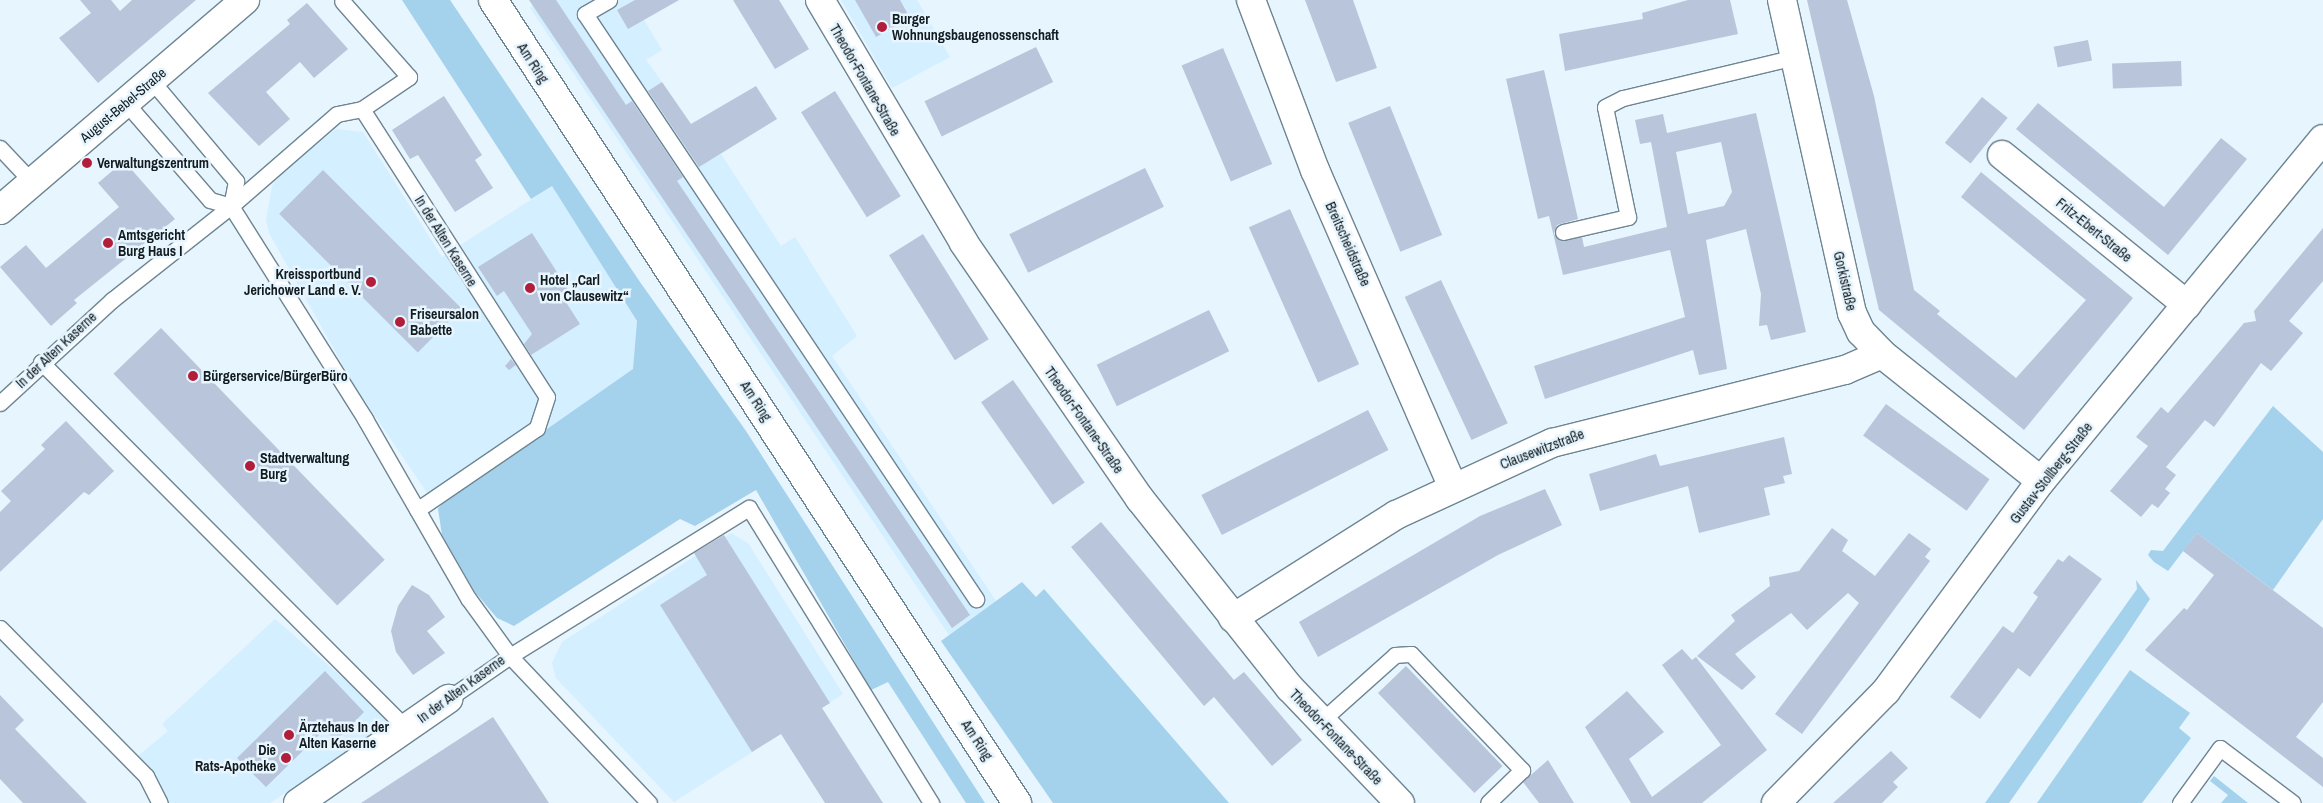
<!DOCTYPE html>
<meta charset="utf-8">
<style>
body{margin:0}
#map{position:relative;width:2323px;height:803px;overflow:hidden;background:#e6f5fe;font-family:"Archivo Narrow",sans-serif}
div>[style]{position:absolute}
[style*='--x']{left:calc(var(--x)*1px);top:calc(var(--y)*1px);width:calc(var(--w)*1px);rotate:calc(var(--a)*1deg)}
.built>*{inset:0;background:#d4efff}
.green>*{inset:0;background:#a4d1ec}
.building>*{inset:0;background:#b9c5db;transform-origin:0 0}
.roads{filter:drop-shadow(1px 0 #6e8592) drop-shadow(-1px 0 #6e8592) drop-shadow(0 1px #6e8592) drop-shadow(0 -1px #6e8592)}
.service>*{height:15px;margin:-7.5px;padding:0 7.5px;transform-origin:7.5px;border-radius:7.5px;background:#fff}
.minor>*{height:28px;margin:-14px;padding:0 14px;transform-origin:14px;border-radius:14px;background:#fff}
.secondary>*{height:28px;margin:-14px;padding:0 14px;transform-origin:14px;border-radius:14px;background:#fff}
.dots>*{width:14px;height:14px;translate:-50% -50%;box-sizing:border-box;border:2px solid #e6f5fe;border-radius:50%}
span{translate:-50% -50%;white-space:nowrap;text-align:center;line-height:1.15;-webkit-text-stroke:5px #e6f5fe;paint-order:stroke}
.poi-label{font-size:14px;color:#121b20;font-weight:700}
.left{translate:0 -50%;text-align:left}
.right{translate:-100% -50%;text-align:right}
.street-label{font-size:14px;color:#121b20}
</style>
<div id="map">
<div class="built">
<i style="clip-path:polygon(540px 0,679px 0,644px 20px,662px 50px,646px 60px,662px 82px,650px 90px,699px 166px,721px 154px,781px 246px,795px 237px,857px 336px,832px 356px,996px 601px,949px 635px,530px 8px)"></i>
<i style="clip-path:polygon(841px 0,917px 0,950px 57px,892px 88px)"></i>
<i style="clip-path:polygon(336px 129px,363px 132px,442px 257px,552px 186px,637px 321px,633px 369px,444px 501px,438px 509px,354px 385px,269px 233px,266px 220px,272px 186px,281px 173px)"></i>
<i style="clip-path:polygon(731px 533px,748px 543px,843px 694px,674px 802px,556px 678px,552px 663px,562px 642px)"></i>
<i style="clip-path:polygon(275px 619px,374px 705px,389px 724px,270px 803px,165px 803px,138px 756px,168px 731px,162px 724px)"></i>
</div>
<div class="green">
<i style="clip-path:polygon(402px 0,450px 0,640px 282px,746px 431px,985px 803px,966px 803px,888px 682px,871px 690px,756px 490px,695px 526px,680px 519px,514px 626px,497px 618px,475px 592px,442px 535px,438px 509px,444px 501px,633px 369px,637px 321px,552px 186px,531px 199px)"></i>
<i style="clip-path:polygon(2273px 406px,2323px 452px,2323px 519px,2273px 590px,2197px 533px,2168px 571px,2154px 562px,2148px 555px,2151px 550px,2163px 551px)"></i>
<i style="clip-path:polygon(2136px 580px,2150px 599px,2123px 640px,2009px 803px,1985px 803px,2137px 589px)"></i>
<i style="clip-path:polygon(1022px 582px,1036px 597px,1044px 589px,1229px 803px,1053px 803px,941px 641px)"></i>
<i style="clip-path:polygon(2130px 670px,2190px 713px,2179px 728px,2191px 738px,2142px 803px,2037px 803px)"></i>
<i style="clip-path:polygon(2214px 776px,2248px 803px,2221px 803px,2228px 795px,2210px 781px)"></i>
</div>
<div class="building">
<i style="clip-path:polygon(80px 0,111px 0,120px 11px,132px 0,196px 0,98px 83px,59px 38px,91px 13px)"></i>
<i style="clip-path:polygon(529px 0,556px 0,626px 105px,632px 101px,683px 177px,677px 181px,970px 615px,952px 628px)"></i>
<i style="clip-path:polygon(635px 0,679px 0,628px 29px,617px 10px)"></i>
<i style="clip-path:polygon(733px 0,779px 0,809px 49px,775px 69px)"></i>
<i style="clip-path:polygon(855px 0,900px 0,910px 18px,876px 37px)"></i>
<i style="clip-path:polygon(1305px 0,1353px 0,1377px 68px,1336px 82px)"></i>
<i style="clip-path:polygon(1688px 0,1730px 0,1738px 34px,1565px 71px,1559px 34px,1643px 19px,1642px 13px)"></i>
<i style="clip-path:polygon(1807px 0,1847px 0,1874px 96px,1914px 290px,1940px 311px,1937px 314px,2016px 378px,2086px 300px,1961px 197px,1981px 172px,2133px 298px,2024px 430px,1879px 310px)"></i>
<i style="clip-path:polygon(307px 3px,348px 49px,314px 78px,300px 62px,266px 92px,290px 119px,259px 146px,208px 93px,290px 24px,287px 20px)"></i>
<i style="left:2088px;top:40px;width:21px;height:35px;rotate:79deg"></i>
<i style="left:1036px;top:47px;width:39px;height:124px;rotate:64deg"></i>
<i style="left:1223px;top:48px;width:126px;height:45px;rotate:67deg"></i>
<i style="left:2181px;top:61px;width:25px;height:69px;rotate:88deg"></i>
<i style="clip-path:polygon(evenodd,1544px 70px,1578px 219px,1557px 225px,1554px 234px,1561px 241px,1582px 237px,1584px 247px,1667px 227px,1651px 142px,1640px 144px,1635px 120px,1663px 114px,1667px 133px,1756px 113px,1806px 332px,1771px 340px,1767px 325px,1759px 326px,1761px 294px,1746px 229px,1706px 240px,1727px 369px,1699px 375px,1693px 350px,1545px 399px,1534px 366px,1685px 317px,1670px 250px,1563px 275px,1549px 216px,1538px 219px,1506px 79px,1544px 70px,1721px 142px,1732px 192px,1724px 206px,1688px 214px,1676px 152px,1721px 142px)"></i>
<i style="clip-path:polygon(662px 82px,691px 124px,756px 86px,777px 119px,699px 167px,648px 91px)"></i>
<i style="left:835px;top:91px;width:124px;height:40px;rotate:58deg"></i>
<i style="clip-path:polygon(444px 96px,482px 155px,475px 160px,493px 188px,455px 212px,418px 155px,410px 159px,392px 130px)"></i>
<i style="left:1982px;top:97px;width:33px;height:59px;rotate:39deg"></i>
<i style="clip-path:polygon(2038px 103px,2164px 207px,2221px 138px,2247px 159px,2168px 255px,2016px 129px)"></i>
<i style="left:1390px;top:106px;width:139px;height:45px;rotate:68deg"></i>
<i style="clip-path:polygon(124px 161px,175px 219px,74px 300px,77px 303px,51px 326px,0 267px,26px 245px,46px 268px,119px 207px,98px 183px)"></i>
<i style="left:1145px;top:168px;width:43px;height:151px;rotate:64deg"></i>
<i style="left:323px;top:170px;width:196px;height:62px;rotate:45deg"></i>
<i style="left:1290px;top:209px;width:170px;height:45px;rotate:66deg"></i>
<i style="clip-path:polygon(2323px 228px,2323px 281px,2289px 321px,2303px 333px,2271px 371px,2261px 363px,2214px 427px,2205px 420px,2166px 467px,2176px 475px,2165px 489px,2170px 493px,2158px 508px,2152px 504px,2141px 517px,2110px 491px,2148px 446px,2136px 437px,2161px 407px,2168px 413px,2244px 323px,2256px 321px,2254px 311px)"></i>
<i style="clip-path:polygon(532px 233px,569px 291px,562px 296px,580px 324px,531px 355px,524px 344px,532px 334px,504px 291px,497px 296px,478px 267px)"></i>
<i style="left:923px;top:234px;width:124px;height:40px;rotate:58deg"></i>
<i style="left:1441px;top:280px;width:158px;height:40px;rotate:65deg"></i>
<i style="left:1209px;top:310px;width:46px;height:125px;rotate:64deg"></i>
<i style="left:161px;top:328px;width:322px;height:66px;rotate:46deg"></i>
<i style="clip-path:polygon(511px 359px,516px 365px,509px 370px,505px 366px)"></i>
<i style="left:1013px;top:380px;width:125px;height:39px;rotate:55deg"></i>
<i style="left:1886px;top:404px;width:128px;height:39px;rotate:36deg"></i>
<i style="left:1368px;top:410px;width:45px;height:187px;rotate:63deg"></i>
<i style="clip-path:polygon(66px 421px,114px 471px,89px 495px,84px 492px,0 572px,0 512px,11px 501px,1px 491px,45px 449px,41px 445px)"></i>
<i style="clip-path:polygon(1784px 437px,1792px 474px,1783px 476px,1785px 483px,1764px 488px,1770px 515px,1699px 533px,1688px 486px,1600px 511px,1589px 474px,1656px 454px,1660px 466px)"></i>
<i style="clip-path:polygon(1545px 489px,1562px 525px,1498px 555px,1318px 657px,1299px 622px,1480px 516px)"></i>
<i style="clip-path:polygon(1101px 522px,1234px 680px,1244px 672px,1302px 740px,1272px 766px,1214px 697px,1204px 706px,1071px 547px)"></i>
<i style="clip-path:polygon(1832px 528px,1848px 540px,1842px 551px,1875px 576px,1909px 533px,1931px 549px,1925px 557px,1930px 561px,1802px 734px,1775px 714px,1859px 603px,1848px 593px,1807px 630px,1791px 613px,1735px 654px,1756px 677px,1742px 690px,1697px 656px,1735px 621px,1731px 615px,1770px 586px,1769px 577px,1799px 571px)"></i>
<i style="clip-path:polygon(2197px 533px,2323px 628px,2323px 702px,2296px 737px,2323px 758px,2323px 787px,2145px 650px,2184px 608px,2187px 610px,2214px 575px,2183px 551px)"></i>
<i style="clip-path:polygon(724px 535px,830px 703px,822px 708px,883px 803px,825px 803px,781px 734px,752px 752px,660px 605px,707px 575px,694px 553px)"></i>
<i style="clip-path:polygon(2069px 555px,2102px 579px,2030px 677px,2018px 668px,1980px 719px,1950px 697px,2003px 626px,2013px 633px,2038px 597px,2033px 593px,2058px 559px,2063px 562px)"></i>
<i style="clip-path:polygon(412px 585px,429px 595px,445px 617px,427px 631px,445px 653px,413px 675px,396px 652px,391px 631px,398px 606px)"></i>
<i style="clip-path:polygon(1682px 649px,1692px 660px,1696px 657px,1767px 750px,1702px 803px,1631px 803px,1585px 727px,1627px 691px,1664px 732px,1629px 759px,1652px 797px,1721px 745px,1662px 665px)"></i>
<i style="left:1406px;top:666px;width:139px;height:39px;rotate:46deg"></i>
<i style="clip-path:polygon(325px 671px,364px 712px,336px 741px,324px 730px,266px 787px,237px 758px)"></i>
<i style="clip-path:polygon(0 695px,24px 720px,15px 729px,87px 803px,23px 803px,0 779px)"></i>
<i style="clip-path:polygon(493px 717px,549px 803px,361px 803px)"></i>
<i style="clip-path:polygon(1891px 751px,1908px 768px,1893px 782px,1898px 787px,1882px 803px,1833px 803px)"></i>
<i style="clip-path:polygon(1548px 760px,1574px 803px,1539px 803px,1523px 782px)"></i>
</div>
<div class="roads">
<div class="service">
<i style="--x:609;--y:0;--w:28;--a:150"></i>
<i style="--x:585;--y:14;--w:704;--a:56.24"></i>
<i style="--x:152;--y:81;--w:131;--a:50"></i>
<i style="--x:236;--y:181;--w:25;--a:101"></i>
<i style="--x:126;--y:103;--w:128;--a:49.1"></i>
<i style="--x:210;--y:200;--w:22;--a:16"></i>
<i style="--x:231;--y:206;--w:252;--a:57.8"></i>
<i style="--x:365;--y:419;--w:207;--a:60.1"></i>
<i style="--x:468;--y:598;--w:72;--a:54.1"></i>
<i style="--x:510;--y:656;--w:75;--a:145.3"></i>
<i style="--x:362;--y:109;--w:342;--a:57.3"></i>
<i style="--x:547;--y:397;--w:33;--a:108"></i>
<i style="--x:537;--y:428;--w:145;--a:145.7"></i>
<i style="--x:0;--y:148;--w:47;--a:46.7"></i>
<i style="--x:1563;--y:232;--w:67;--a:-13"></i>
<i style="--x:1628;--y:217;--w:112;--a:-101.8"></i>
<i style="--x:1605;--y:107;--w:20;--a:-27"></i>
<i style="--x:1623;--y:98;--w:177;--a:-13.4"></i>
<i style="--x:41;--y:362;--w:518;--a:45.08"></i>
<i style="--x:0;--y:403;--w:152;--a:-42.6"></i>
<i style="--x:112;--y:300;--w:152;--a:-38.3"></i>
<i style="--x:231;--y:206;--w:140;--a:-41"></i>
<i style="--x:337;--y:114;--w:25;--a:-11"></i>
<i style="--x:362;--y:109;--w:57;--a:-34.2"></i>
<i style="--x:409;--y:77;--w:101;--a:-131.4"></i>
<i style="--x:0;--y:628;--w:208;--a:45.4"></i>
<i style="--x:146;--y:776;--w:30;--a:63"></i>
<i style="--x:1319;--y:723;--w:102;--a:-41.8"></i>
<i style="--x:1395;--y:655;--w:16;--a:-4"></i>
<i style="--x:1411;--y:654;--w:161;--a:46.3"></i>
<i style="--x:1522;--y:770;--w:47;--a:135.9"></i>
<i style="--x:649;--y:803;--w:202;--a:-133.4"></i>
<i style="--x:510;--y:656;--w:281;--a:-31.8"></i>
<i style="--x:749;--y:508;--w:347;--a:58.3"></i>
<i style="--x:2180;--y:803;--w:68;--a:-54"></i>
<i style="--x:2220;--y:748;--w:91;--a:37"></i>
</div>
<div class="minor">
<i style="--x:820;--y:0;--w:282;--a:59.3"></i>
<i style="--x:964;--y:243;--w:311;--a:55.5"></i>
<i style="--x:1140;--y:499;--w:241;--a:51.6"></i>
<i style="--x:1290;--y:688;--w:159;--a:46.3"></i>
<i style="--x:1251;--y:0;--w:182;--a:69.4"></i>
<i style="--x:1315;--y:170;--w:344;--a:66.5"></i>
<i style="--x:1782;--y:0;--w:321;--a:77.4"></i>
<i style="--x:1852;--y:313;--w:21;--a:65"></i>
<i style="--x:1861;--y:332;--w:30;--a:46"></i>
<i style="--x:1882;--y:354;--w:203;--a:38.6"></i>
<i style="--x:2002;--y:155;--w:238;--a:39"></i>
<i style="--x:0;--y:210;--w:323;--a:-40.6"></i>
<i style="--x:1233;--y:618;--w:193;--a:-32.3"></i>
<i style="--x:1396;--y:515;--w:172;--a:-24.8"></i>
<i style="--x:1552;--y:443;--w:302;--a:-14"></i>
<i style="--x:1845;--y:370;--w:40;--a:-23.4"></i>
<i style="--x:298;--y:803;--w:183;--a:-34.7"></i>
<i style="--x:1776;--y:803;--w:157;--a:-45.5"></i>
<i style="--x:1886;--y:691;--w:261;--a:-53.6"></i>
<i style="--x:2041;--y:481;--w:443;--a:-50.5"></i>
</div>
<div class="secondary">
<i style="--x:493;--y:0;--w:959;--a:56.87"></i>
</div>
</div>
<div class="dots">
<i style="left:882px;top:27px;background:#b21e3a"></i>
<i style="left:87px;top:163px;background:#b21e3a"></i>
<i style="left:108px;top:243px;background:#b21e3a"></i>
<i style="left:371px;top:282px;background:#b21e3a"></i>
<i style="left:530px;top:288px;background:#b21e3a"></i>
<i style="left:400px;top:322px;background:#b21e3a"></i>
<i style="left:193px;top:376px;background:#b21e3a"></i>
<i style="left:250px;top:466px;background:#b21e3a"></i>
<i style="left:289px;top:735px;background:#b21e3a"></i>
<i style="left:286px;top:758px;background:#b21e3a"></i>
</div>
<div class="poi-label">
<span class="left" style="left:892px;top:27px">Burger<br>Wohnungsbaugenossenschaft</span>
<span class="left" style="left:97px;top:163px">Verwaltungszentrum</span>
<span class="left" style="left:118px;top:243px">Amtsgericht<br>Burg Haus I</span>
<span class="right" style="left:361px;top:282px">Kreissportbund<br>Jerichower Land e. V.</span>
<span class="left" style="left:540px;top:288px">Hotel „Carl<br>von Clausewitz“</span>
<span class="left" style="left:410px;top:322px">Friseursalon<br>Babette</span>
<span class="left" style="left:203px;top:376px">Bürgerservice/BürgerBüro</span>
<span class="left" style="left:260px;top:466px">Stadtverwaltung<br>Burg</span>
<span class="left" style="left:299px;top:735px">Ärztehaus In der<br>Alten Kaserne</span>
<span class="right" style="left:276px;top:758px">Die<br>Rats-Apotheke</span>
</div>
<div class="street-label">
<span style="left:533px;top:63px;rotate:57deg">Am Ring</span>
<span style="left:865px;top:80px;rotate:60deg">Theodor-Fontane-Straße</span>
<span style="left:123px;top:105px;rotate:-40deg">August-Bebel-Straße</span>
<span style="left:2094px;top:230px;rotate:39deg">Fritz-Ebert-Straße</span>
<span style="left:446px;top:241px;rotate:58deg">In der Alten Kaserne</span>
<span style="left:1348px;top:244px;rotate:66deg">Breitscheidstraße</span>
<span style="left:1845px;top:281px;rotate:77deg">Gorkistraße</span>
<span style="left:56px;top:350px;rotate:-43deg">In der Alten Kaserne</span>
<span style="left:756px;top:401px;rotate:57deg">Am Ring</span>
<span style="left:1084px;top:420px;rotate:55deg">Theodor-Fontane-Straße</span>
<span style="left:1542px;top:449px;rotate:-21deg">Clausewitzstraße</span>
<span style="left:2051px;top:473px;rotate:-52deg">Gustav-Stollberg-Straße</span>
<span style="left:461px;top:689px;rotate:-36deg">In der Alten Kaserne</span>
<span style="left:1336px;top:737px;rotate:46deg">Theodor-Fontane-Straße</span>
<span style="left:977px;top:740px;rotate:57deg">Am Ring</span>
</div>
</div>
